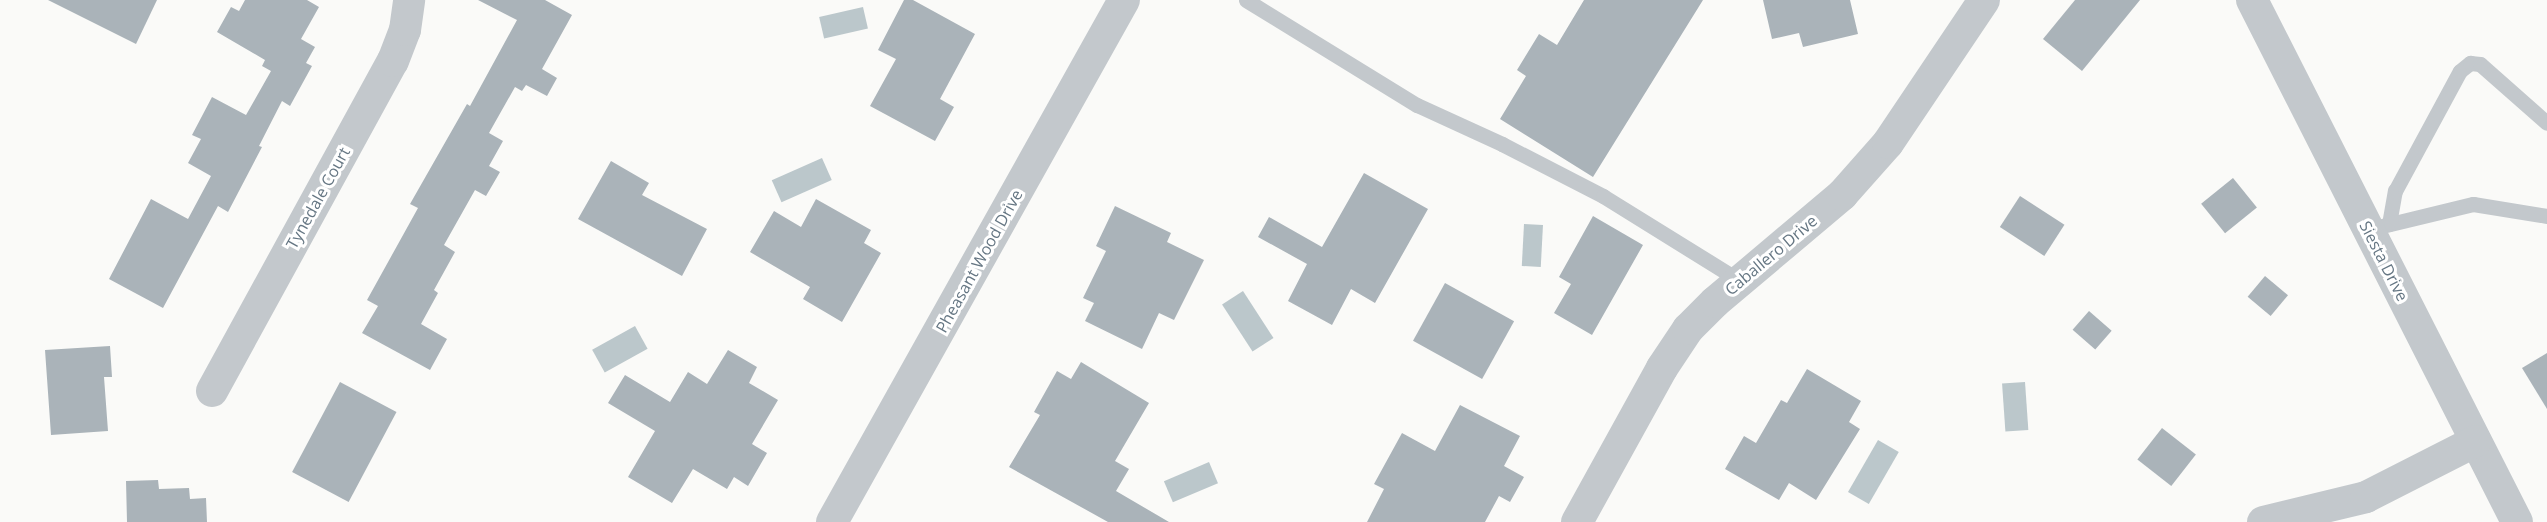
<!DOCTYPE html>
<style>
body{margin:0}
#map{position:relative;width:2547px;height:522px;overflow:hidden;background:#fafaf8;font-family:"Open Sans",sans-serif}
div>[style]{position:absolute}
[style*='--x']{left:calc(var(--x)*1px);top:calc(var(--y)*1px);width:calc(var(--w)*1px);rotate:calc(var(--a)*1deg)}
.water>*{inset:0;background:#bbc7cb;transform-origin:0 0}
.building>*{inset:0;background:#aab3b9;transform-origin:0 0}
.lane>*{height:15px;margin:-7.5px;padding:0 7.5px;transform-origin:7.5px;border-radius:7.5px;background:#c3c8cc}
.street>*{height:32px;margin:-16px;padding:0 16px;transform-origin:16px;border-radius:16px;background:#c3c8cc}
span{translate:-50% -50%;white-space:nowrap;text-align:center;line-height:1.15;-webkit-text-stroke:6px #fff;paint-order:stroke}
.street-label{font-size:16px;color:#657683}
</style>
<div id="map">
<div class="water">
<i style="left:863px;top:7px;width:22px;height:45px;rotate:77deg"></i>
<i style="left:822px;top:158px;width:24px;height:55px;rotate:66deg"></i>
<i style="left:1524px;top:224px;width:19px;height:42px;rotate:3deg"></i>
<i style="left:1243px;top:291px;width:56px;height:25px;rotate:57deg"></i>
<i style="left:635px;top:326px;width:26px;height:49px;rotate:61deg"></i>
<i style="left:2025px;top:382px;width:48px;height:23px;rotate:86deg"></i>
<i style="left:1878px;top:440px;width:24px;height:60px;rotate:30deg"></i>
<i style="left:1209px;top:462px;width:23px;height:49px;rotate:67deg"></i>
</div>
<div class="building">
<i style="clip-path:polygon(48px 0,157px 0,136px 44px)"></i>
<i style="clip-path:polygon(245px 0,307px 0,319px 7px,301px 39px,315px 47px,306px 63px,312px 66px,290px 106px,282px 101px,259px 146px,262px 147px,228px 212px,218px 206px,163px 308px,109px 279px,151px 199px,188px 219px,211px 176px,188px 163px,201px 139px,192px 135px,212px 97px,246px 115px,271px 71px,262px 66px,265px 60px,217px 32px,231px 7px,239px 11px)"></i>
<i style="clip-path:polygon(478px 0,545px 0,572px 15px,542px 69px,557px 78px,547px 96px,526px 85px,522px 91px,515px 87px,489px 133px,503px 141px,489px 166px,500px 172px,486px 196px,475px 190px,444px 245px,455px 252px,434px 290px,438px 293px,421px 324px,447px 339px,430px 370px,362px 333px,378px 306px,367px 300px,418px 208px,410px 204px,467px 104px,470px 106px,517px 20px)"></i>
<i style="clip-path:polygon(904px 0,913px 0,975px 34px,940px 99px,954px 107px,935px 141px,870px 106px,896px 59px,878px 50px)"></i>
<i style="clip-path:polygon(1584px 0,1703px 0,1593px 177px,1500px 119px,1526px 76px,1517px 70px,1539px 34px,1557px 45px)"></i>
<i style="clip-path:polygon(1763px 0,1850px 0,1858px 34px,1803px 47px,1799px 33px,1772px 39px)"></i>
<i style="clip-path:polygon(2075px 0,2140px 0,2082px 71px,2043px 39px)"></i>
<i style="clip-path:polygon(611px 161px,649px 183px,642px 195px,707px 229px,682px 276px,578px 219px)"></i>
<i style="clip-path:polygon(1364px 173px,1428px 209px,1375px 303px,1351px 289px,1332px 325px,1288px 301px,1307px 264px,1258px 237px,1269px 217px,1322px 247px)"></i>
<i style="left:2233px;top:178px;width:38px;height:41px;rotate:51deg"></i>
<i style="left:2020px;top:196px;width:53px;height:37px;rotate:33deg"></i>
<i style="clip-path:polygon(816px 199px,871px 230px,864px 243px,881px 253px,842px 322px,803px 299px,810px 287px,750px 252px,774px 211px,801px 227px)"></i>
<i style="clip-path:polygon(1115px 206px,1171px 233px,1167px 242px,1204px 260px,1174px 320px,1159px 313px,1142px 349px,1085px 321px,1094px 303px,1083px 298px,1106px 251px,1096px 246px)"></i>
<i style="clip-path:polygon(1593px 216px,1643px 245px,1592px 335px,1554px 313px,1571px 284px,1559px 277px)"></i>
<i style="left:2265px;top:276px;width:30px;height:27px;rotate:40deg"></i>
<i style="left:1445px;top:283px;width:79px;height:66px;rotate:29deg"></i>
<i style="left:2089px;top:311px;width:30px;height:25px;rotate:41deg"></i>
<i style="clip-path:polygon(110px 346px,112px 377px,104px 377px,108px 431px,51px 435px,45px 350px)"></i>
<i style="clip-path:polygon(728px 350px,757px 367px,749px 383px,778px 400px,752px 444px,767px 453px,748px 486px,734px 477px,727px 489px,693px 469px,672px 503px,628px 477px,655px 431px,608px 403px,625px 375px,670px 402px,688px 372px,707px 384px)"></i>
<i style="clip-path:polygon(2547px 353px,2547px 409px,2522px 368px)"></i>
<i style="clip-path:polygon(1081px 362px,1149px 403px,1115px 461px,1129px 469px,1116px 491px,1169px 522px,1108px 522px,1009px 467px,1040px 415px,1034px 412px,1057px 371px,1071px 379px)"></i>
<i style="clip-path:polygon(1807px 369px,1861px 401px,1849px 422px,1860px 429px,1816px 500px,1789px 483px,1779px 500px,1725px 469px,1744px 436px,1756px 443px,1781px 400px,1787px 403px)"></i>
<i style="left:340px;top:382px;width:64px;height:102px;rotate:28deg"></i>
<i style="clip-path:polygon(1460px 405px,1520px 436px,1504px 466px,1524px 477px,1510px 502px,1499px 496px,1485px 522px,1367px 522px,1384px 489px,1374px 484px,1402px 433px,1435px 451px)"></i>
<i style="left:2162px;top:428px;width:43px;height:40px;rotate:38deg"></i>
<i style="clip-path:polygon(158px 480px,159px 489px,189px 488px,190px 499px,206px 498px,207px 522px,127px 522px,126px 481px)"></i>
</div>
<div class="lane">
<i style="--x:1246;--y:0;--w:201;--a:31.6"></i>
<i style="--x:1417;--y:105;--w:94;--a:24.6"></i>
<i style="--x:1502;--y:144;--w:114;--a:27.2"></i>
<i style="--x:1603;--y:196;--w:161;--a:31.8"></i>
<i style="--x:2389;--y:224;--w:34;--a:-80"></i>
<i style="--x:2395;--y:191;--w:136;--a:-61.6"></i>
<i style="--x:2460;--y:71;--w:13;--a:-39"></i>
<i style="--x:2470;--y:63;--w:10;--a:6"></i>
<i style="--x:2480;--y:64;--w:89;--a:41.4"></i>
<i style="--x:2382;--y:226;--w:94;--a:-13.6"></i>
<i style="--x:2473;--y:204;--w:75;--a:9.2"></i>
</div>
<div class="street">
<i style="--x:2252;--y:0;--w:585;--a:63.08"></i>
<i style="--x:212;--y:391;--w:376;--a:-61.3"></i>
<i style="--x:393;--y:61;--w:33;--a:-69"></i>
<i style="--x:405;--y:30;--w:30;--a:-82"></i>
<i style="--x:832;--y:522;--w:598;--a:-60.78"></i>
<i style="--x:1577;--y:522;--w:176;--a:-61.1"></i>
<i style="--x:1662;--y:368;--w:47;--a:-56.3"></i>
<i style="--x:1688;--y:329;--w:38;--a:-45"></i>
<i style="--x:1715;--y:302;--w:166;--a:-40.1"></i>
<i style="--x:1842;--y:195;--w:69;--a:-48.5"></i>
<i style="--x:1888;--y:143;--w:172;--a:-56.1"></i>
<i style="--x:2263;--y:522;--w:106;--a:-13.6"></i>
<i style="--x:2366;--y:497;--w:123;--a:-27"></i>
</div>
<div class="street-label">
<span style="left:318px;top:198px;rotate:-61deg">Tynedale Court</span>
<span style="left:1771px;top:255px;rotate:-40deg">Caballero Drive</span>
<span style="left:979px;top:261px;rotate:-61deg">Pheasant Wood Drive</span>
<span style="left:2384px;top:261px;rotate:63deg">Siesta Drive</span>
</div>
</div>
